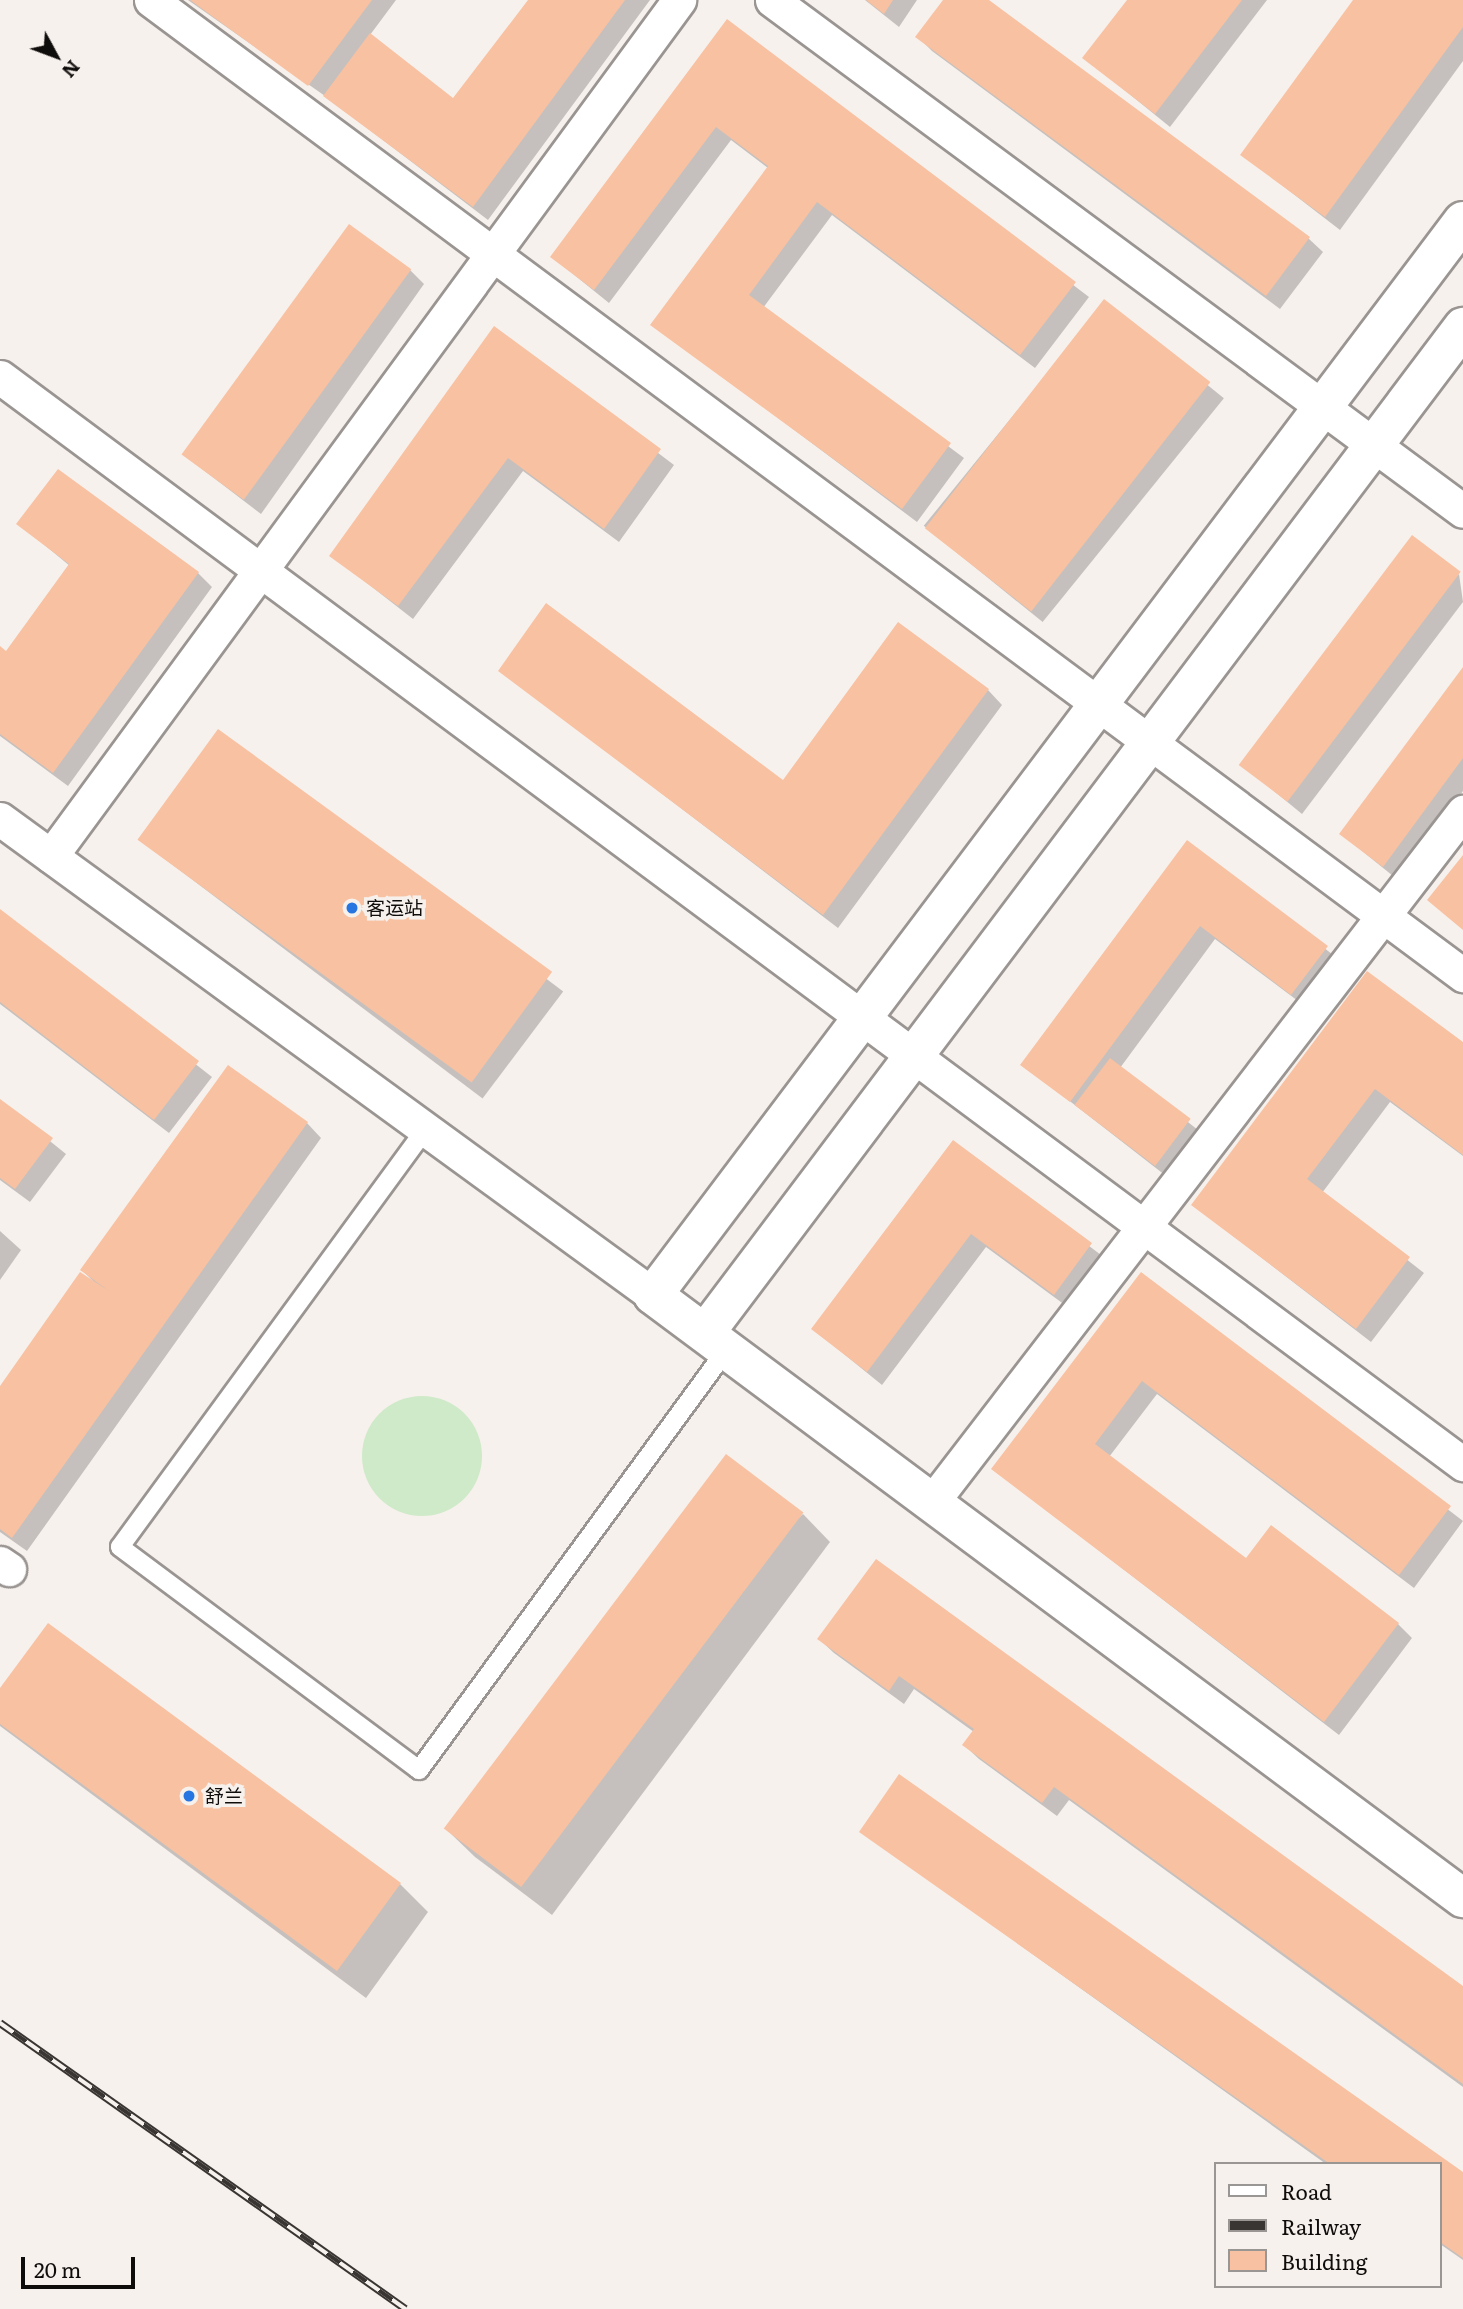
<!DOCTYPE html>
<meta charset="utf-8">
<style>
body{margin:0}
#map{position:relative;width:1463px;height:2309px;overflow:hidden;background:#f7f1ed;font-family:Literata,"Noto Sans SC",serif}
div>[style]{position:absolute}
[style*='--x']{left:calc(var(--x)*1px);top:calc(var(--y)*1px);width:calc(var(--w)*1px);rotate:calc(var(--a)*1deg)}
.green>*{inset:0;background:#cfeac8}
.round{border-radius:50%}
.shadow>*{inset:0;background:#0003;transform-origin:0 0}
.building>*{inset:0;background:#f8c1a1;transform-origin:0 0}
.roads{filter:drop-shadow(2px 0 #9a9592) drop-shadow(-2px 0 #9a9592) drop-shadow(0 2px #9a9592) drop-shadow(0 -2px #9a9592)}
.service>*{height:18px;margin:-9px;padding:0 9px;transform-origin:9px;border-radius:9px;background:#fff}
.minor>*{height:33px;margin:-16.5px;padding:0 16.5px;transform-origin:16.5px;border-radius:16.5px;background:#fff}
.tertiary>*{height:38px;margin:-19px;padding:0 19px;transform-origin:19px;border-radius:19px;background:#fff}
.rail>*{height:8px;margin-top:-4px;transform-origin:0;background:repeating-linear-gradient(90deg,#f7f1ed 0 16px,#383533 0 32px);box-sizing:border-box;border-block:2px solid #383533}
.dots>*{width:19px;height:19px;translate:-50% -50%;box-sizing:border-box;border:4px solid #f7f1ed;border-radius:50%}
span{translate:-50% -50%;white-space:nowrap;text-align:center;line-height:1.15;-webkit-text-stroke:7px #f7f1ed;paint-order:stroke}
.poi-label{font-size:19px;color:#0f0d0c}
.left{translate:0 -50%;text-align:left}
.legend{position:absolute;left:1214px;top:2162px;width:228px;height:126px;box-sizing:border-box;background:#f7f1ed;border:2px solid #9a9693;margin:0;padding:9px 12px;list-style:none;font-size:21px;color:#0f0d0c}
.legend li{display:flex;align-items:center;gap:14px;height:35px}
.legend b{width:35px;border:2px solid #9a9693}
.north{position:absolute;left:21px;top:21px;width:70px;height:70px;-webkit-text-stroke:5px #f7f1ed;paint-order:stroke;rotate:131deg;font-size:19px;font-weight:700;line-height:28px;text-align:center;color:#0f0d0c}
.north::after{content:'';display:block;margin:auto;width:24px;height:32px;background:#0f0d0c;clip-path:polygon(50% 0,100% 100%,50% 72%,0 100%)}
.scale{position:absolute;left:21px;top:2257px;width:114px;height:32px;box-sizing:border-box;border:4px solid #0f0d0c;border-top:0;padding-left:9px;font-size:21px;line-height:24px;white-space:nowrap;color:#0f0d0c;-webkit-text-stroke:5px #f7f1ed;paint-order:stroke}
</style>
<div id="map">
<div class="green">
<i class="round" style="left:362px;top:1396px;width:120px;height:120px"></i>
</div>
<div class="shadow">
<i style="clip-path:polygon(188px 0,396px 0,370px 35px,453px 101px,530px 0,650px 0,488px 220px,325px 96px)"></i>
<i style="clip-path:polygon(865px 0,917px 0,899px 27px)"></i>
<i style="clip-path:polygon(945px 0,986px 0,1308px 238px,1323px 252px,1280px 309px,932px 51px,918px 37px)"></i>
<i style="clip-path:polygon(1129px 0,1267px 0,1170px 127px,1085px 58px)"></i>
<i style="clip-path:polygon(1355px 0,1463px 0,1463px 61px,1340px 230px,1243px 155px)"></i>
<i style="clip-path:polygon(727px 22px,1089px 297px,1035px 368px,832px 215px,763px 308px,964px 458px,917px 522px,653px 324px,768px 168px,731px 140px,609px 303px,552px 257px)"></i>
<i style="clip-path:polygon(410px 270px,424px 284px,261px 514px,185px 456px)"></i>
<i style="left:1105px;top:302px;width:153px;height:288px;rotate:39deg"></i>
<i style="clip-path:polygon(494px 329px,674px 465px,619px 542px,523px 471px,413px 619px,331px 555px)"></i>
<i style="clip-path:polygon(19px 524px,198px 573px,212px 587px,68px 786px,0 736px,0 648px,6px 653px,70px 566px)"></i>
<i style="clip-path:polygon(1459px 574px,1463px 602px,1302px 814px,1241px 764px)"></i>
<i style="clip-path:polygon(1463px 670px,1463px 791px,1398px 880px,1341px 834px)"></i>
<i style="clip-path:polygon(501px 671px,784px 782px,988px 690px,1002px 705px,838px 928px)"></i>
<i style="left:219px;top:732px;width:431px;height:134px;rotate:37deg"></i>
<i style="clip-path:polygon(1187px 842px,1341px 961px,1306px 1007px,1215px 939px,1120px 1068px,1203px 1134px,1170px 1179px,1022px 1064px)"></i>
<i style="clip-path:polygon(0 911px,212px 1077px,169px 1133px,0 1004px)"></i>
<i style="clip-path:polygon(1367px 973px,1463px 1044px,1463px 1156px,1390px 1102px,1322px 1193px,1424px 1273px,1371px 1342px,1193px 1205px)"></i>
<i style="clip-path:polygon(0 1101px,66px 1154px,30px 1202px,0 1180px)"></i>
<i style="clip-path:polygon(307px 1123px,321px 1138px,27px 1551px,0 1532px,0 1389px,93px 1281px,82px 1270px)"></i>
<i style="clip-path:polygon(953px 1143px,1105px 1258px,1069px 1308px,986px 1247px,882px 1385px,813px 1329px)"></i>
<i style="clip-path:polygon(0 1231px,21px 1250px,0 1280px)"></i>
<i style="clip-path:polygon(1141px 1274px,1463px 1521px,1414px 1588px,1157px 1394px,1109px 1457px,1246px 1560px,1398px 1624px,1412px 1638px,1339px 1735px,993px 1469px)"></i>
<i style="clip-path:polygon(803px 1514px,830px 1542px,552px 1915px,475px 1857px,447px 1830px)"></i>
<i style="clip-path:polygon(876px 1562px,1463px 1989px,1463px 2087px,1069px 1800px,1057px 1816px,979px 1759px,964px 1745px,974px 1732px,914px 1689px,904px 1704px,834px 1653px,819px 1639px)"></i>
<i style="clip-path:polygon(48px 1626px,400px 1884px,428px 1912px,366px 1998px,0 1726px,0 1691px)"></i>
<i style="clip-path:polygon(862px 1832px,1463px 2174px,1463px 2260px,1440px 2244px,1440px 2164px,1326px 2164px)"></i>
</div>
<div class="building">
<i style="clip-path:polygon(190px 0,372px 0,308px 86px)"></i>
<i style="clip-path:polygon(528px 0,625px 0,473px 207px,323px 96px,370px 33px,453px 98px)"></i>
<i style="clip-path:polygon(866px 0,893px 0,884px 14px)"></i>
<i style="clip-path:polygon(943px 0,989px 0,1310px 237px,1266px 296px,915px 37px)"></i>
<i style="clip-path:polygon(1127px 0,1242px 0,1155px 114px,1082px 58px)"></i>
<i style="clip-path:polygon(1353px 0,1463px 0,1463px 27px,1325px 217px,1240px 155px)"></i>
<i style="clip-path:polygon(727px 19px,1076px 282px,1020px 355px,817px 202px,749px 295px,951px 443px,902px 509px,650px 325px,768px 166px,716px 127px,594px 290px,550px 257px)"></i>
<i style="left:349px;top:224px;width:77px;height:285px;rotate:36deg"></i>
<i style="left:1104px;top:299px;width:135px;height:291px;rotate:38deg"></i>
<i style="clip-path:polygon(494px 326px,661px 449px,604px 529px,508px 458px,398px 606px,329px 556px)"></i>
<i style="clip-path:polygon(58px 469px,199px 572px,53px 773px,0 734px,0 646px,6px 651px,69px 564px,16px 524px)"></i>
<i style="left:1412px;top:535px;width:61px;height:288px;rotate:37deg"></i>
<i style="clip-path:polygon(546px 603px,783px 780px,898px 622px,989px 689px,823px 915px,498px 671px)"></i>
<i style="clip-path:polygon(1463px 667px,1463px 758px,1383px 867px,1339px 834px)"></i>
<i style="left:218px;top:729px;width:413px;height:137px;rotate:36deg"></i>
<i style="clip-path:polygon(1187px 840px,1328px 946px,1291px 995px,1200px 926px,1070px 1102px,1020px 1065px)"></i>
<i style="clip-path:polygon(1463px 855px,1463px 930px,1427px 900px)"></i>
<i style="clip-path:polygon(0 909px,199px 1061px,154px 1120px,0 1002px)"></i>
<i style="clip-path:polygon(1367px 971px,1463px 1042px,1463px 1155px,1375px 1089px,1307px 1179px,1410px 1257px,1356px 1329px,1191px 1205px)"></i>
<i style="left:1110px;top:1058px;width:101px;height:59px;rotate:37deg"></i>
<i style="clip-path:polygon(228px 1065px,308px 1122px,12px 1538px,0 1529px,0 1386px,80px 1272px,109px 1291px,80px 1270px)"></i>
<i style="clip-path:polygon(0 1099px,53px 1138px,15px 1189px,0 1178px)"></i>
<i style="clip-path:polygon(953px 1140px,1092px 1243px,1054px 1295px,971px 1234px,867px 1372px,811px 1329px)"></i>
<i style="clip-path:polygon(1141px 1272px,1451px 1506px,1399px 1575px,1142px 1381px,1095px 1444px,1246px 1558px,1271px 1525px,1399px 1623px,1324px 1722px,991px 1469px)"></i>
<i style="left:726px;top:1454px;width:97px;height:469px;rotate:37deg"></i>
<i style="clip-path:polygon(876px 1559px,1463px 1986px,1463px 2084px,1054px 1787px,1042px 1803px,962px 1745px,974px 1729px,899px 1676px,889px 1691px,817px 1639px)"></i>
<i style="clip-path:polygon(48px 1623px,401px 1883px,337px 1971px,0 1724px,0 1688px)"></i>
<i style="clip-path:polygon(899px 1774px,1463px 2172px,1463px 2258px,1440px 2242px,1440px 2164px,1330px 2164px,859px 1832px)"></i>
</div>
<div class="roads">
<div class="service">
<i style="--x:427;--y:1127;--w:520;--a:126.17"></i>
<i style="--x:120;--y:1547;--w:373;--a:36.7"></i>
<i style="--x:419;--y:1770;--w:522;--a:-53.81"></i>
</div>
<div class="minor">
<i style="--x:151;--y:0;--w:1635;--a:36.62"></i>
<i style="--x:772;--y:0;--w:859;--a:36.48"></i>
<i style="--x:0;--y:377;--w:1823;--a:36.61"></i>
<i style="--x:0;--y:819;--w:808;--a:36.09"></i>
<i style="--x:51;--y:856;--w:1062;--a:-53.73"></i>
<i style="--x:932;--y:1502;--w:871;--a:-52.42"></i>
<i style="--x:0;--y:1563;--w:11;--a:34"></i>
</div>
<div class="tertiary">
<i style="--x:1463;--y:221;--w:1345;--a:127.02"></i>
<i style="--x:653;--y:1295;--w:1010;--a:36.67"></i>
<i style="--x:705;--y:1333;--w:1260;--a:-53"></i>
</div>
</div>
<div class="rail">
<i style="--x:0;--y:2023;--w:496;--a:35.2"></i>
</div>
<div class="dots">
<i style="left:352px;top:908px;background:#2775e0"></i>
<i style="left:189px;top:1796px;background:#2775e0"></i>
</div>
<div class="poi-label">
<span class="left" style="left:366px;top:908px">客运站</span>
<span class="left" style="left:205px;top:1796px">舒兰</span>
</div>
<ul class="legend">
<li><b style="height:9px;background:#fff"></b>Road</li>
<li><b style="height:9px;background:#383533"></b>Railway</li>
<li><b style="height:19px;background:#f8c1a1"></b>Building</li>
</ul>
<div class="north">N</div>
<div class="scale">20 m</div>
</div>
